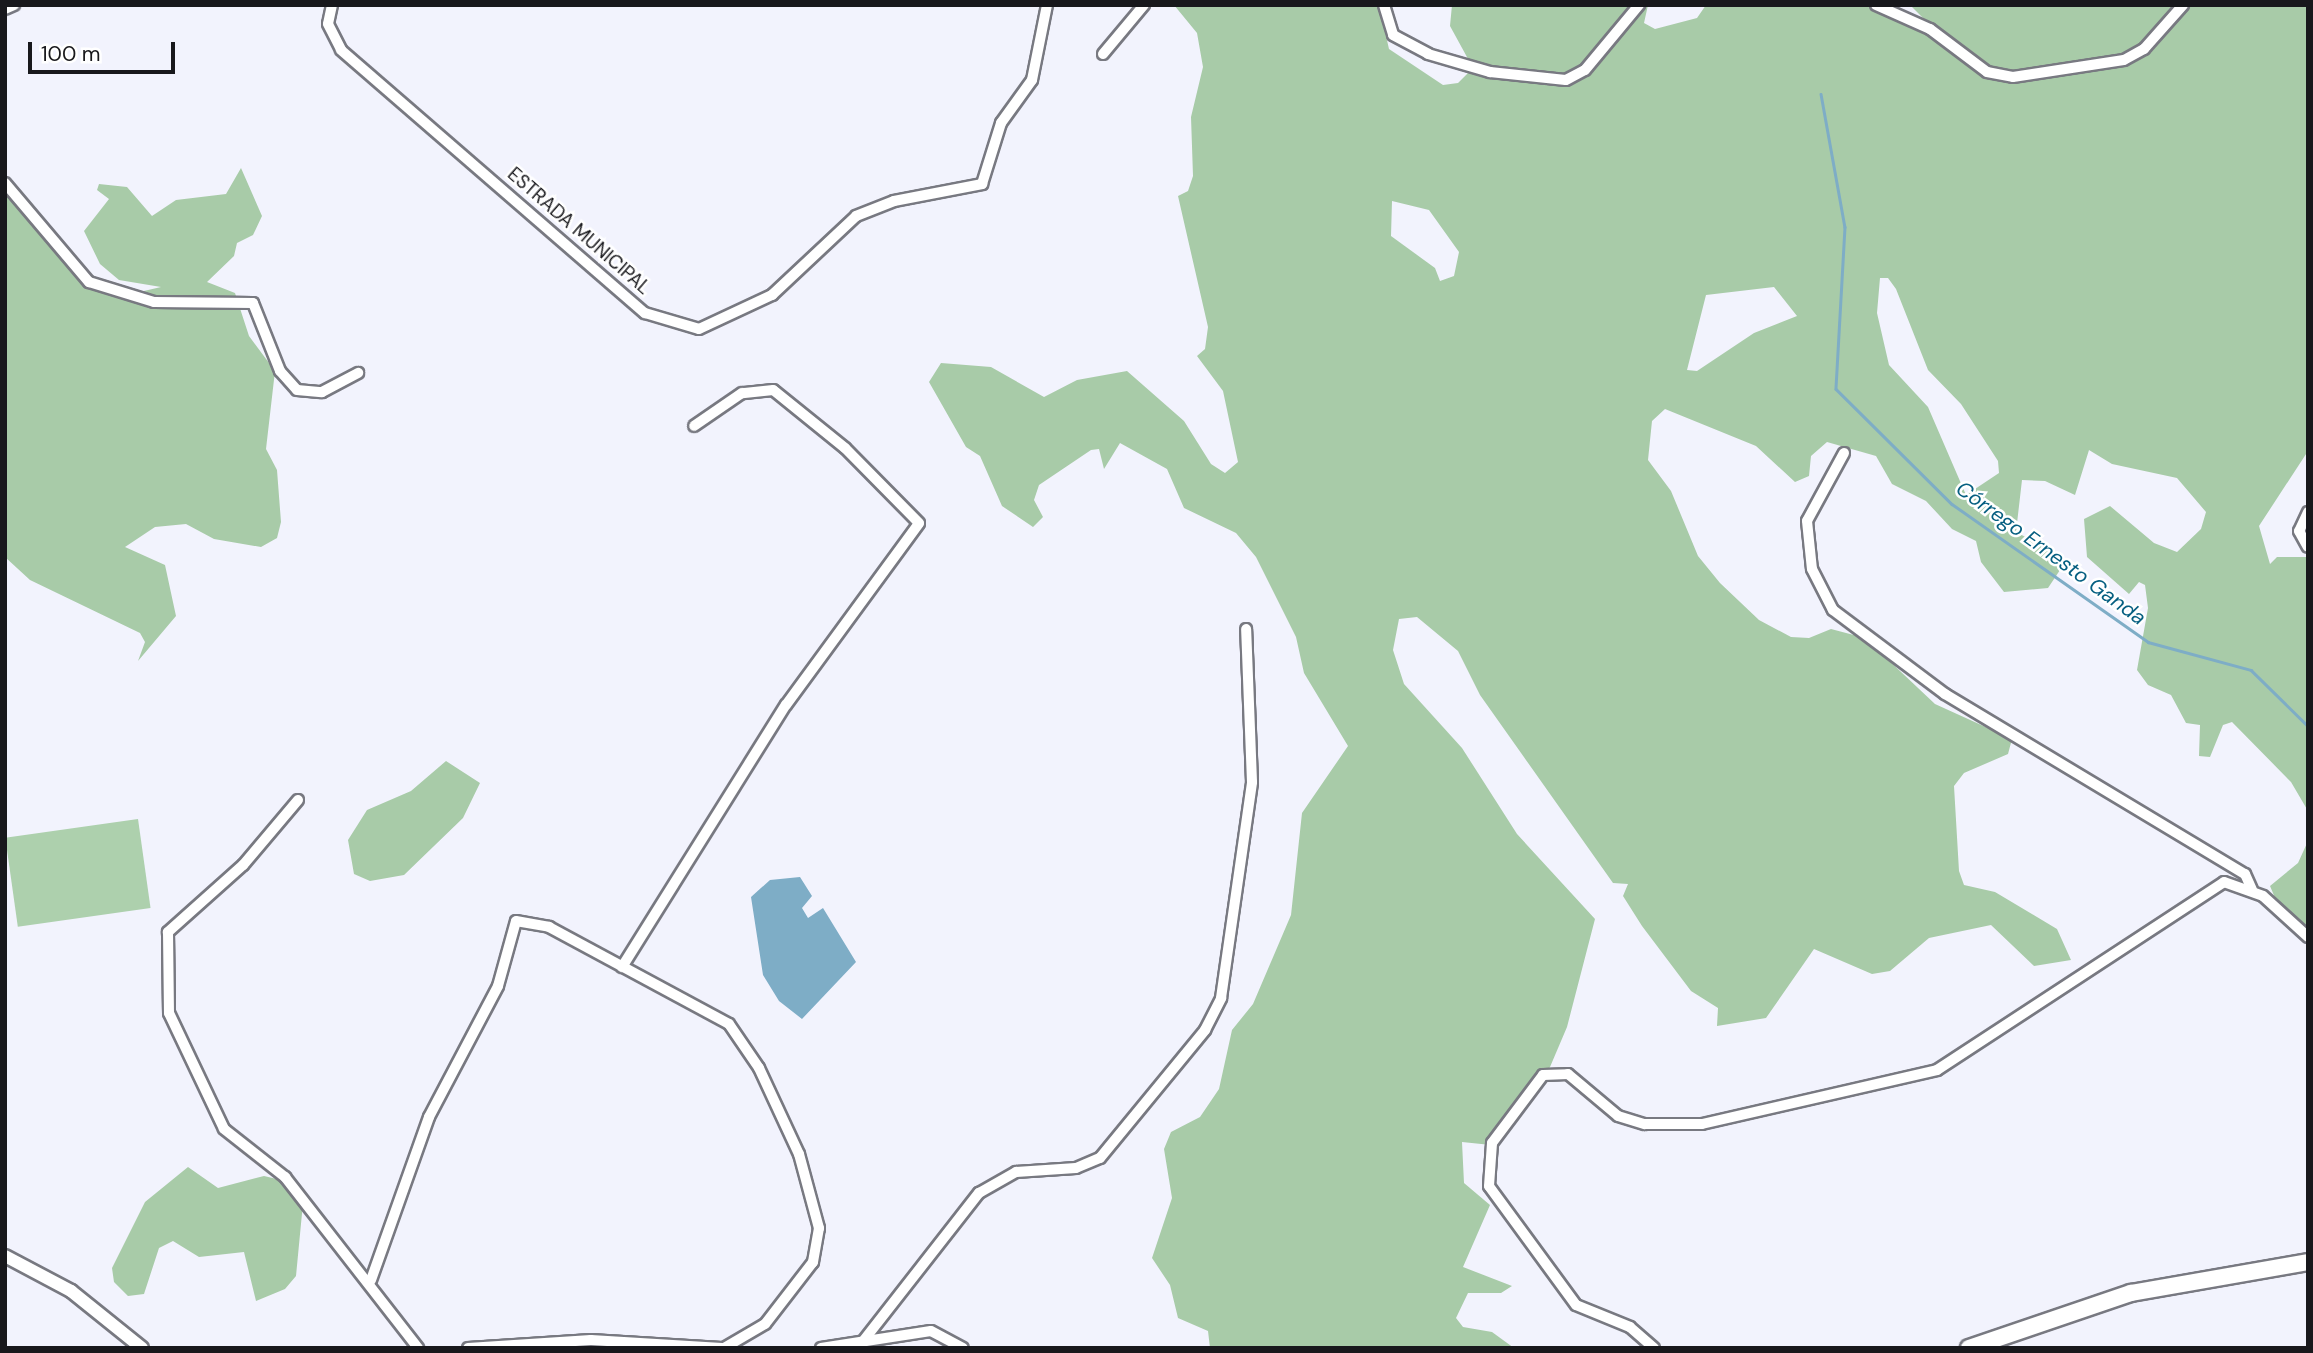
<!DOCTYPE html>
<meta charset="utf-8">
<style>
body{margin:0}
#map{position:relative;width:2313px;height:1353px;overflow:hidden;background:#f2f3fd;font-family:"DM Sans",sans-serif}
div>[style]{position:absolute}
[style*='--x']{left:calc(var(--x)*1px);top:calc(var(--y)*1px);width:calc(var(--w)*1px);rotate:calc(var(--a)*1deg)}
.green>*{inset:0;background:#add0ad;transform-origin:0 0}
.forest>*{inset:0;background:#a8cba8}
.water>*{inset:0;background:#7eadc6}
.stream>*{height:2.5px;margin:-1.25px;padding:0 1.25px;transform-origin:1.25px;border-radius:1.25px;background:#7eadc6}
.roads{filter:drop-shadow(2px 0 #787981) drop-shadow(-2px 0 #787981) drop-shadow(0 2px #787981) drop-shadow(0 -2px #787981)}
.minor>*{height:10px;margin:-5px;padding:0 5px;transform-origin:5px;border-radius:5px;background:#fff}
.tertiary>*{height:12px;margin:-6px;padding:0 6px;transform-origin:6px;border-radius:6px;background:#fff}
.primary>*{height:16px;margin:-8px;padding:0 8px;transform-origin:8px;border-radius:8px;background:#fff}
span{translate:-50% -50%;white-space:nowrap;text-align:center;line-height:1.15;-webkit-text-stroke:5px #fff;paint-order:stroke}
.street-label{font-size:19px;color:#18181c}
.water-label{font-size:21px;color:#065f81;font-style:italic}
.frame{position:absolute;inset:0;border:7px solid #18181c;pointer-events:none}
.scale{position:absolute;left:28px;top:42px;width:147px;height:32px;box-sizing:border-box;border:4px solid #18181c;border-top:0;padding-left:9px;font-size:21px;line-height:24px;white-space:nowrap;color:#18181c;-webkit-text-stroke:5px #fff;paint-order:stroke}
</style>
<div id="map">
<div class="green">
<i style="left:138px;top:819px;width:90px;height:134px;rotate:82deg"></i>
</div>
<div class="forest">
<i style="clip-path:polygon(evenodd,1174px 5px,1379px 5px,1389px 49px,1443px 85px,1458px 83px,1473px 68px,1450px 26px,1452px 5px,1648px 5px,1644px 23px,1655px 29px,1697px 18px,1706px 5px,1882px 5px,1930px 25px,1910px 5px,2308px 5px,2308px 451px,2259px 526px,2270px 564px,2277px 557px,2308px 557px,2308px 811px,2291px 782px,2232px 722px,2223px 725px,2210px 757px,2199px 756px,2200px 725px,2186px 723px,2171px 695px,2148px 685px,2137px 670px,2148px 608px,2145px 585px,2139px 582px,2129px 594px,2087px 557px,2084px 519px,2110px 506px,2154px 543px,2177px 552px,2201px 529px,2206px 512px,2177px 478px,2112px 464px,2089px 450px,2075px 495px,2045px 481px,2022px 480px,2016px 532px,2062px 556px,2064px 564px,2048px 588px,2004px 592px,1981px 562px,1976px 541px,1952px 529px,1926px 501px,1892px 484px,1876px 456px,1827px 442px,1811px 456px,1809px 476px,1795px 482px,1756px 446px,1665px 409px,1652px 421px,1648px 460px,1671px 491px,1698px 556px,1720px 583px,1759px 620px,1791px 637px,1809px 638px,1831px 629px,1865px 638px,1935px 704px,2012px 739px,2008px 754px,1964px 773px,1954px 786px,1959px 871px,1964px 885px,1995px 892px,2057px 929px,2071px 960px,2034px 966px,1991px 925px,1929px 938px,1890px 971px,1872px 974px,1814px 949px,1766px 1018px,1717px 1026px,1718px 1008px,1691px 991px,1642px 926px,1623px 896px,1628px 884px,1613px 883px,1480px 695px,1458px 651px,1417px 617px,1399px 619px,1393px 650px,1404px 684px,1462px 748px,1517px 834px,1595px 919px,1567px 1027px,1550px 1067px,1491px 1145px,1462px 1142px,1464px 1183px,1490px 1205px,1463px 1267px,1512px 1286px,1501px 1293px,1468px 1293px,1456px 1318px,1463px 1327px,1492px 1332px,1514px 1348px,1210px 1348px,1208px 1331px,1178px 1318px,1170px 1285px,1152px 1258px,1172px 1198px,1164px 1149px,1171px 1132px,1200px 1117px,1219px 1089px,1232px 1030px,1253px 1004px,1291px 915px,1302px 813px,1348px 746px,1304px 673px,1296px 637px,1256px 557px,1236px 533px,1184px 508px,1167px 469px,1120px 443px,1104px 469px,1099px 449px,1091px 450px,1039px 485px,1034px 500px,1043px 517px,1033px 527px,1002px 506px,980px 456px,966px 447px,929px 382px,941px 363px,991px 367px,1044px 397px,1077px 380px,1127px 371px,1184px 421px,1211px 464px,1225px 473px,1238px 462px,1223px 391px,1197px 356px,1205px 349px,1208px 327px,1178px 196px,1188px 191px,1193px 176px,1191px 117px,1203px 67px,1197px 33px,1174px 5px,1392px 201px,1429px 210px,1459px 252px,1454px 276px,1440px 281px,1435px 268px,1391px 236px,1392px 201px,1174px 5px,1880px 278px,1888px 278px,1896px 289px,1928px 370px,1961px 404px,1998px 461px,1999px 473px,1966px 495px,1928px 407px,1889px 365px,1877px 313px,1880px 278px,1174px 5px,1774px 287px,1797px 316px,1754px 333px,1697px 371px,1687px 370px,1706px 295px,1774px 287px)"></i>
<i style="clip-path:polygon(241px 168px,262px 216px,253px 235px,237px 243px,234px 256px,207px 282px,235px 293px,249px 336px,275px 371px,266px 449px,277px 470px,281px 522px,277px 538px,261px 547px,214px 539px,186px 524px,155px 527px,125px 547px,165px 565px,176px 616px,138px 661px,145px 642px,140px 633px,30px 580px,5px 557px,5px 181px,81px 273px,131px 294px,161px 287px,119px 280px,100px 264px,84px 231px,109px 199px,97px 190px,99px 184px,127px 187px,152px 216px,176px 200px,226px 194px)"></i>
<i style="clip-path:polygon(446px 761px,480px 783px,463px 818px,404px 875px,370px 881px,354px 874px,348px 840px,367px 810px,411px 791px)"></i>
<i style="clip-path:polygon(2308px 841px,2308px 945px,2287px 926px,2270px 886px,2298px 863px)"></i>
<i style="clip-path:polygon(188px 1167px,218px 1188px,264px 1176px,281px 1180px,303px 1203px,296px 1276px,285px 1289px,256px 1301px,244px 1252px,199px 1257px,173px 1241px,159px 1248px,144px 1294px,128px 1296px,114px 1282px,112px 1268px,145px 1202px)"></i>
</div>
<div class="water">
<i style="clip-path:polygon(800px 877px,812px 896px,802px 908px,808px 918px,823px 908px,856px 962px,802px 1019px,779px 1001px,763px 975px,751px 897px,770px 880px)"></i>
</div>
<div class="stream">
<i style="--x:1821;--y:94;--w:135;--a:79.8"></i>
<i style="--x:1845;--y:227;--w:162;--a:93.2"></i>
<i style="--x:1836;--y:389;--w:163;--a:44.8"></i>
<i style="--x:1952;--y:504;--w:240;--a:35.1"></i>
<i style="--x:2148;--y:642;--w:107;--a:15.2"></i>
<i style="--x:2251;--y:670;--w:80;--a:44.5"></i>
</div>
<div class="roads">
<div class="minor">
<i style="--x:332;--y:5;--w:19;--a:102"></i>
<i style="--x:328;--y:24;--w:29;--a:63"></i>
<i style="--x:341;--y:50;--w:402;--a:40.9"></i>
<i style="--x:645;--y:313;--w:56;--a:16.5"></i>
<i style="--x:699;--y:329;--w:81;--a:-25"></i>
<i style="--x:772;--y:295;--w:115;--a:-43.2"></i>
<i style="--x:856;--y:216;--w:41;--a:-21.5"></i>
<i style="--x:894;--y:201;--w:90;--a:-10.9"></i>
<i style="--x:982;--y:184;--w:64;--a:-72.7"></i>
<i style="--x:1001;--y:123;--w:53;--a:-54.2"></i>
<i style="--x:1032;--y:80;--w:76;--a:-78.7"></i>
<i style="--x:1384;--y:5;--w:31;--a:73"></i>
<i style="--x:1393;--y:35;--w:40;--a:28"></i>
<i style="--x:1428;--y:54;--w:65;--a:16.2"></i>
<i style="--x:1490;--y:72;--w:76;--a:6"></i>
<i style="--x:1566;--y:80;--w:21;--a:-28"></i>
<i style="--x:1585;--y:70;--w:85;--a:-50.3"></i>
<i style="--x:1876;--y:5;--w:59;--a:24"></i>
<i style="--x:1930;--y:29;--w:71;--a:37"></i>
<i style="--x:1987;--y:72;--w:26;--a:11"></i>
<i style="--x:2013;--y:77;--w:112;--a:-8.7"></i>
<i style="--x:2124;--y:60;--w:23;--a:-29"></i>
<i style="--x:2144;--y:49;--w:59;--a:-48.4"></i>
<i style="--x:5;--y:9;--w:10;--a:-24"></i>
<i style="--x:1103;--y:54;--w:64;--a:-50.1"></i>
<i style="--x:5;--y:183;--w:130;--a:49.7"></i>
<i style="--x:89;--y:282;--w:68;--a:17.1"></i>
<i style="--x:154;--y:302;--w:99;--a:0.6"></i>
<i style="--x:253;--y:303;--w:73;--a:68.3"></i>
<i style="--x:280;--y:371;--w:25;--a:48"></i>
<i style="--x:297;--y:390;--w:25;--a:5"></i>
<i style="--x:322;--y:392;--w:41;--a:-27.8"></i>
<i style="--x:1844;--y:453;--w:77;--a:118.6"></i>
<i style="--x:1807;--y:521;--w:48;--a:84.1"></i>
<i style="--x:1812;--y:569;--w:46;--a:62.9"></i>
<i style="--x:1833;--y:610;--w:140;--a:36.9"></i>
<i style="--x:1945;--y:694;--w:350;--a:31"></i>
<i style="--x:2245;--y:874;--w:17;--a:66"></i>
<i style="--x:2308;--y:512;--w:21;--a:115"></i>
<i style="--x:2299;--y:531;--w:18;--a:61"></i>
<i style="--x:298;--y:800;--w:85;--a:130.2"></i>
<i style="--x:243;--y:865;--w:101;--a:138.2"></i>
<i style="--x:168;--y:932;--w:81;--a:89.3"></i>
<i style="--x:169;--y:1013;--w:128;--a:64.6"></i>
<i style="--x:224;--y:1129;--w:78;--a:38.2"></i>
<i style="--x:285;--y:1177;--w:217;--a:52.1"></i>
<i style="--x:622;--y:967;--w:309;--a:-58"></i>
<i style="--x:786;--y:705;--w:225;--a:-53.8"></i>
<i style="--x:919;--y:523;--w:105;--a:-134.6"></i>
<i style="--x:845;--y:448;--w:92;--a:-141.1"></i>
<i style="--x:773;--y:390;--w:31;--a:174"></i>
<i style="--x:742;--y:393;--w:58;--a:145.5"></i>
<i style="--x:371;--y:1280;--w:173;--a:-70.4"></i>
<i style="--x:429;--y:1117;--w:148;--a:-62.2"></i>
<i style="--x:498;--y:986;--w:67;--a:-74.5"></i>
<i style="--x:516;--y:921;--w:34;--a:10"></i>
<i style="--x:549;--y:927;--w:204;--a:28.3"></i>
<i style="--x:729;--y:1024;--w:53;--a:55.7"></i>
<i style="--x:759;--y:1068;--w:95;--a:65.1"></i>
<i style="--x:799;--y:1154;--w:77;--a:74.9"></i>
<i style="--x:819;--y:1228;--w:35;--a:100"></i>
<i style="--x:813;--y:1262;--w:78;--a:127.7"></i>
<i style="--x:765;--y:1324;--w:48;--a:149.7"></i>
<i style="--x:864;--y:1340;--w:187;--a:-52"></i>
<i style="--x:979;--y:1193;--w:43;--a:-29.6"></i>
<i style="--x:1016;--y:1172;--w:60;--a:-3.8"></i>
<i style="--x:1076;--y:1168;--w:26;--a:-23"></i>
<i style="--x:1100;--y:1158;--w:166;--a:-50.6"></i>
<i style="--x:1205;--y:1030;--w:36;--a:-63"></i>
<i style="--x:1221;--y:998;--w:218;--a:-81.8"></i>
<i style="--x:1252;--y:782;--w:153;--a:-92.2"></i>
<i style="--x:468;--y:1348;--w:123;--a:-3.7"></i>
<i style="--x:591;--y:1340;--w:131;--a:3.5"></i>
<i style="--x:821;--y:1348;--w:111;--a:-8.8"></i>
<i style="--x:931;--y:1331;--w:36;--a:28"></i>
<i style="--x:1654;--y:1348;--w:32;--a:-139"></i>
<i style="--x:1630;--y:1327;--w:58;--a:-157.8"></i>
<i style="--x:1576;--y:1305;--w:147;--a:-126.2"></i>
<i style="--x:1489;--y:1186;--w:43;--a:-86"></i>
<i style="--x:1492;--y:1143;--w:85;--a:-53.1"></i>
<i style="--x:1543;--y:1075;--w:25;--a:-2"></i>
<i style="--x:1568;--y:1074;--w:65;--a:40"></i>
<i style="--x:1618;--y:1116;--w:28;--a:17"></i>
<i style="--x:1645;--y:1124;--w:57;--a:0"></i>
<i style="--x:1702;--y:1124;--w:241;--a:-12.9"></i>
<i style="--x:1937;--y:1070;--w:343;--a:-33.2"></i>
<i style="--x:2224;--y:882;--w:41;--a:19.7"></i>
<i style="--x:2263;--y:896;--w:61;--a:42.3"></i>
</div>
<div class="tertiary">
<i style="--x:5;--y:1256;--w:75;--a:27.9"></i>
<i style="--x:71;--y:1291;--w:91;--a:38.8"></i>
</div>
<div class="primary">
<i style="--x:1969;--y:1348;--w:171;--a:-18.8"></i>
<i style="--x:2131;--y:1293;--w:180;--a:-9.9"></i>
</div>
</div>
<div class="street-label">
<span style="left:579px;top:231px;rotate:41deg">ESTRADA MUNICIPAL</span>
</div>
<div class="water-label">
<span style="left:2051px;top:553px;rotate:36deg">Córrego Ernesto Ganda</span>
</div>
<div class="frame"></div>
<div class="scale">100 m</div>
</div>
